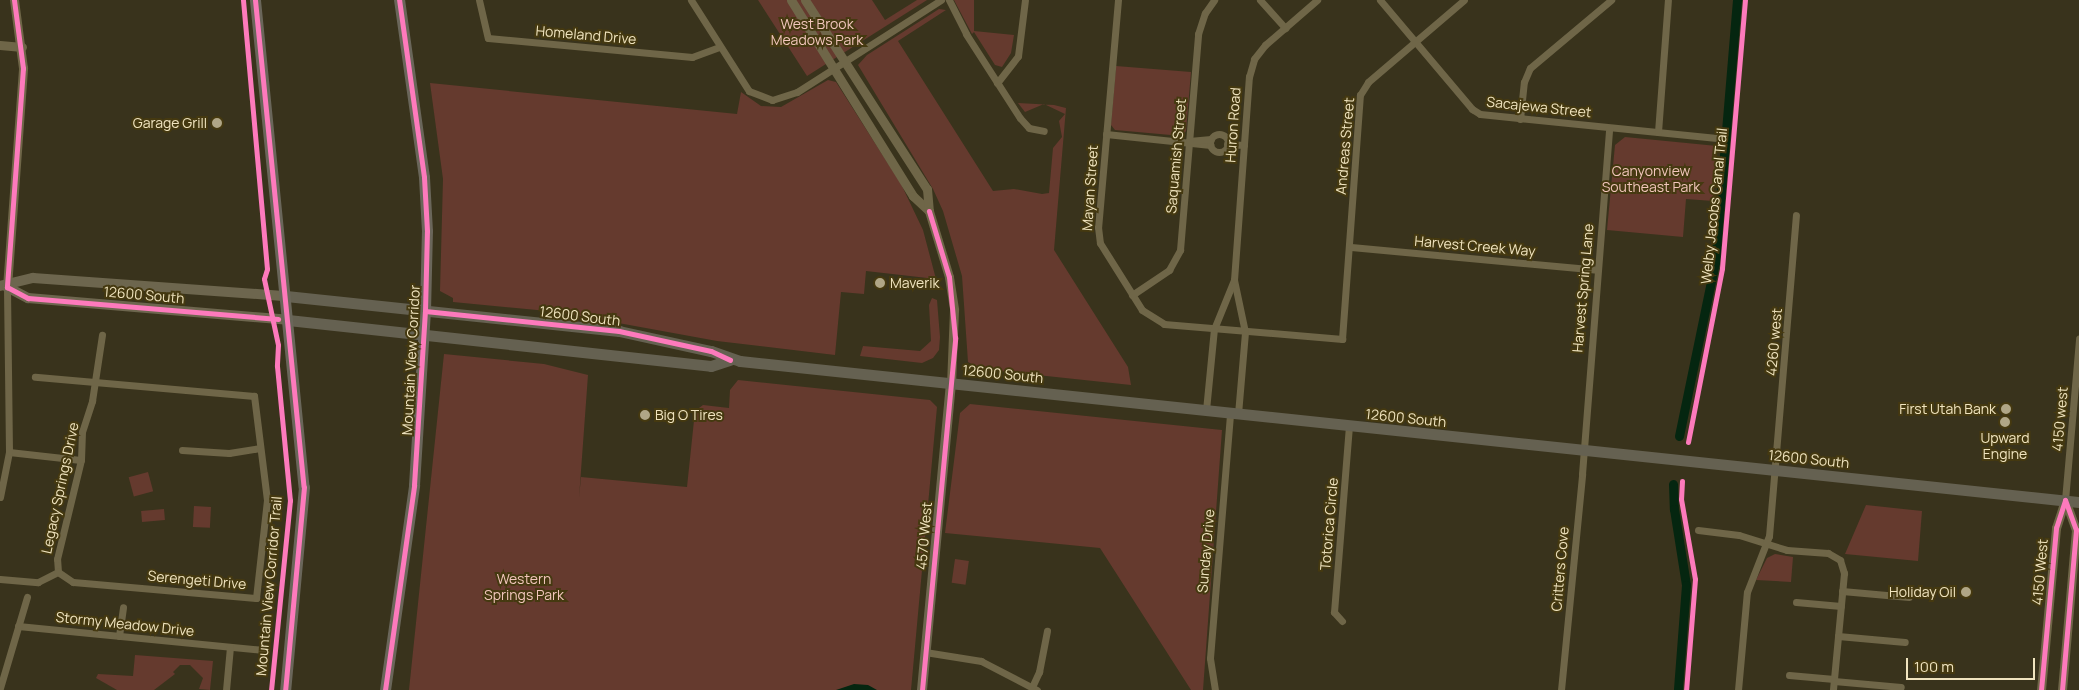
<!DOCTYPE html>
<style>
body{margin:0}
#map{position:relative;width:2079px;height:690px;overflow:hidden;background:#39331c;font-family:Manrope,sans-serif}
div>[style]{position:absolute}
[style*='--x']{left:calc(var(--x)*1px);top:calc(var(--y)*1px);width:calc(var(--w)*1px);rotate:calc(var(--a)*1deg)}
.green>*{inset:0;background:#653a2e;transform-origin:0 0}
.water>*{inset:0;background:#052610}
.canal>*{height:9px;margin:-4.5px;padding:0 4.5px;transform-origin:4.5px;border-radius:4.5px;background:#052610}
.minor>*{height:7px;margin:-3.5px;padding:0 3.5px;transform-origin:3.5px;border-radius:3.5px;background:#6f6648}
.minor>.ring{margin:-3.5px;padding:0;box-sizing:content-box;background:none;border:7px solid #6f6648;border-radius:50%}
.tertiary>*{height:9px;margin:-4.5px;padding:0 4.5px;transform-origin:4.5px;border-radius:4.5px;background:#6f6648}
.secondary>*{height:10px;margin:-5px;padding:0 5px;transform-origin:5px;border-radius:5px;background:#6d664e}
.primary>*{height:11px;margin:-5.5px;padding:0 5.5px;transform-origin:5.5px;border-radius:5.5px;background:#656151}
.trunk>*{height:11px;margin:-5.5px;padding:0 5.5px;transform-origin:5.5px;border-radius:5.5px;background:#6a665a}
.cycleway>*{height:5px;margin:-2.5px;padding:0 2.5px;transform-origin:2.5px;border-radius:2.5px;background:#fd7abc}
.dots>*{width:14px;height:14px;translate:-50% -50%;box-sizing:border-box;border:2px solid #453910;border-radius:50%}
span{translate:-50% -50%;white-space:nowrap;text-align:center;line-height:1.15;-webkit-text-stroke:4px #453910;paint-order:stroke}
.park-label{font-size:14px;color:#f2c6bc}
.street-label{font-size:14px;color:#f0e4bf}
.poi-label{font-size:14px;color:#f0e4bf}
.right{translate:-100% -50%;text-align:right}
.left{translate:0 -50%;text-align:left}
.scale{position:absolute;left:1906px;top:658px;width:129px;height:22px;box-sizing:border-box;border:2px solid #f0e4bf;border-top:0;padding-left:6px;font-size:15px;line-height:18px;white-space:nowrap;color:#f0e4bf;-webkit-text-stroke:4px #453910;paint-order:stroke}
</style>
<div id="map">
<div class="green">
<i style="clip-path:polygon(758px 0,872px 0,885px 20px,917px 0,927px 0,807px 76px)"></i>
<i style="clip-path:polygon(954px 0,974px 0,974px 31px,1014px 35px,1011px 53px,1002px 67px,995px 65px,974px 32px,972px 34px)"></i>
<i style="clip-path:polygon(939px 9px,946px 10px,898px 41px,993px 191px,1014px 189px,1042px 194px,1049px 193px,1053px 148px,1062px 137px,1059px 121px,1065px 114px,1044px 104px,1025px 112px,1018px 103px,1054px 105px,1066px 108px,1054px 250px,1128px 367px,1131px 385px,980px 369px,968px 362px,962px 276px,943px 211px,933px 189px,858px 65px,867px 55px)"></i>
<i style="clip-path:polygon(1116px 66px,1191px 72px,1186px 131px,1182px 136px,1115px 130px,1111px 125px)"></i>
<i style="clip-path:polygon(828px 80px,836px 82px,901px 184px,923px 230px,936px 279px,866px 271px,864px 294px,841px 292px,835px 355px,717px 341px,558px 312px,453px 302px,453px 298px,440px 291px,443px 179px,430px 83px,737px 114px,741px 92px,761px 106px,781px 107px)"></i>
<i style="clip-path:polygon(1625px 137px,1717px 146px,1713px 201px,1686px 199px,1683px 237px,1607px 230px,1615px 145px)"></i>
<i style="clip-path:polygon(932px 298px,937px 300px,940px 337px,939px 350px,933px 358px,922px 363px,860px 356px,863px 346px,920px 351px,931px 341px,929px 305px)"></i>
<i style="clip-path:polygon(444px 354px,544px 364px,588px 375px,579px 498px,581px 477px,687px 487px,695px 411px,703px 405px,729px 408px,730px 390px,738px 380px,930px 400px,937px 407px,911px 690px,409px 690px)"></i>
<i style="clip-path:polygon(970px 404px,1222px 430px,1203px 690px,1191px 690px,1100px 548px,945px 533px,960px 413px)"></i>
<i style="left:148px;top:472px;width:20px;height:20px;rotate:75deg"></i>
<i style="clip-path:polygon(1866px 505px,1922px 511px,1918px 561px,1845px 554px)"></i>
<i style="left:194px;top:506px;width:17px;height:21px;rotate:3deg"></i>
<i style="left:164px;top:509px;width:11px;height:23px;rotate:85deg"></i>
<i style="clip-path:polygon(1775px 554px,1793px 557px,1791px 582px,1756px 580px,1767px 558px)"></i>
<i style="left:955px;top:559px;width:14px;height:24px;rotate:8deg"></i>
<i style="clip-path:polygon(135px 655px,213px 661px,210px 690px,199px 689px,203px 678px,190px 665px,180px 665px,173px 672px,175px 674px,154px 690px,117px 690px,96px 678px,98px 674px,133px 676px)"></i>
</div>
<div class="water">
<i style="clip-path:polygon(854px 684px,868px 685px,877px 690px,836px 690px)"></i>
</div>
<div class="canal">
<i style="--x:1679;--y:436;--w:178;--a:-78.3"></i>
<i style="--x:1715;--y:262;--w:263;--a:-85.2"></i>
<i style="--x:1673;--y:484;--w:25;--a:88"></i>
<i style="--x:1674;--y:509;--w:77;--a:81"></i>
<i style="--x:1686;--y:585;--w:105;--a:94.4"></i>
</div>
<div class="minor">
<i style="--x:479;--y:0;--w:39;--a:77"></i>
<i style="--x:488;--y:38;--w:205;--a:5.3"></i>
<i style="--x:692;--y:57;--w:29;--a:-20"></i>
<i style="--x:691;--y:0;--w:108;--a:57.5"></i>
<i style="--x:749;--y:91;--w:25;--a:21"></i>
<i style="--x:772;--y:100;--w:26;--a:-18"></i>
<i style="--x:797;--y:92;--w:171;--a:-32.6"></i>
<i style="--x:949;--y:0;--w:38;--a:63"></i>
<i style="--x:966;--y:34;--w:100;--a:57.3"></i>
<i style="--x:1020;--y:118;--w:13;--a:48"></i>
<i style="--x:1029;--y:128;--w:15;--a:11"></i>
<i style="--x:1118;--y:0;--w:228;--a:95"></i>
<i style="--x:1098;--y:227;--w:16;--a:83"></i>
<i style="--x:1100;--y:243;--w:79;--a:57.9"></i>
<i style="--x:1142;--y:310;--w:26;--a:32"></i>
<i style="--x:1164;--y:324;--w:179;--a:4.8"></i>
<i style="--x:1342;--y:339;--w:245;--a:-85.8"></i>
<i style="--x:1360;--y:95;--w:15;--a:-58"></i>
<i style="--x:1368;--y:82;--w:126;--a:-40.5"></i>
<i style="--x:1260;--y:0;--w:38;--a:48"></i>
<i style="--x:1380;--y:0;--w:143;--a:49.8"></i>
<i style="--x:1472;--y:109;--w:9;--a:32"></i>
<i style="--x:1480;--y:114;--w:238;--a:5.8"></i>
<i style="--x:997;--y:83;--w:34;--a:-52"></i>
<i style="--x:1018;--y:56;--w:56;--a:-82.9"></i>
<i style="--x:1520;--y:119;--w:37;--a:-84"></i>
<i style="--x:1524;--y:82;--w:15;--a:-67"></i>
<i style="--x:1530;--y:68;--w:106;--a:-40"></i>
<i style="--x:1658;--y:132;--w:132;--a:-85.7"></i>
<i style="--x:1106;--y:134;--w:105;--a:6"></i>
<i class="ring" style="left:1210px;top:134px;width:11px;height:11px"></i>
<i style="--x:1189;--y:141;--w:22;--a:-5"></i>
<i style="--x:1227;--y:144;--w:17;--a:3"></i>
<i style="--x:1351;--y:247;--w:247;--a:5.3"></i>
<i style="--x:1132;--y:295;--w:45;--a:-34"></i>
<i style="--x:1169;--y:270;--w:23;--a:-61"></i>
<i style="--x:1180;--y:250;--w:217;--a:-85.2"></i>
<i style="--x:1198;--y:34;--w:22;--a:-72"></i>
<i style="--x:1205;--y:13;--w:16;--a:-55"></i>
<i style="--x:1206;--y:410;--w:81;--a:-84.4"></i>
<i style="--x:1214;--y:329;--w:53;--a:-67.8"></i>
<i style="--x:1238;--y:414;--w:82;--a:-85.1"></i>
<i style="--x:1245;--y:332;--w:53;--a:-101.9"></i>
<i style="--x:1234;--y:280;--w:204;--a:-85.8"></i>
<i style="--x:1249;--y:77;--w:19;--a:-74"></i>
<i style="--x:1254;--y:59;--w:18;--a:-52"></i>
<i style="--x:1265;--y:45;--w:69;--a:-40.9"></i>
<i style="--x:182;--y:450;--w:47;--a:3.7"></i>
<i style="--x:229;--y:453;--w:31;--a:-9"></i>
<i style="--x:9;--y:452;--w:72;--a:6.3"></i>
<i style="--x:0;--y:497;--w:46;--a:-78.7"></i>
<i style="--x:9;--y:452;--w:165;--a:-90.7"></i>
<i style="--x:2065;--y:500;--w:162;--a:-85"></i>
<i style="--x:1698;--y:530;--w:41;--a:7"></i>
<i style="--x:1739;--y:535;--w:50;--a:17.4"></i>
<i style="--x:1787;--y:550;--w:41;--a:4.2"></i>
<i style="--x:1828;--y:553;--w:14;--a:30"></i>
<i style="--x:1840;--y:560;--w:14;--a:73"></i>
<i style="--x:1844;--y:573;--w:118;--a:95.4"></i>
<i style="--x:58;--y:572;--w:13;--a:-94"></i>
<i style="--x:57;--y:559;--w:102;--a:-76.4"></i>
<i style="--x:81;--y:460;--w:28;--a:-88"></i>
<i style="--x:82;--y:432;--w:33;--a:-72"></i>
<i style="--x:92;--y:401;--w:67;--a:-81.4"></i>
<i style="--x:0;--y:579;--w:38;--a:5"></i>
<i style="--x:38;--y:582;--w:22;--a:-27"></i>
<i style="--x:58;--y:572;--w:18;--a:34"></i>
<i style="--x:73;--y:582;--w:184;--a:5"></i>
<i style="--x:256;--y:598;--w:99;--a:-83.6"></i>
<i style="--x:267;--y:500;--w:105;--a:-97.1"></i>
<i style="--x:254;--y:396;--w:220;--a:-175"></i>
<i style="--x:1842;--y:591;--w:67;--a:5.1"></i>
<i style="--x:1796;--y:602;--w:45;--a:5.1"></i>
<i style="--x:1342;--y:621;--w:12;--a:-132"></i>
<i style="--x:1334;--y:612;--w:186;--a:-85.4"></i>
<i style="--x:18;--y:626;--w:247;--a:5.6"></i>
<i style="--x:119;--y:636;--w:29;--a:-82"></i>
<i style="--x:1838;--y:636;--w:67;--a:5.1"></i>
<i style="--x:925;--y:652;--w:57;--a:9.1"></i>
<i style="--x:981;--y:661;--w:63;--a:27.4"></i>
<i style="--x:1789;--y:675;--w:45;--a:5.1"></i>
<i style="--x:1834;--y:681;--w:67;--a:5.1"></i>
<i style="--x:1032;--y:687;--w:17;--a:-65"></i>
<i style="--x:1039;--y:672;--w:42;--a:-79"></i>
<i style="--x:0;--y:688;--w:95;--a:-73.5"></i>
<i style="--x:226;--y:690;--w:43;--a:-84.7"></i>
<i style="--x:1215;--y:690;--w:32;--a:-99"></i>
<i style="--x:1210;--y:658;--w:246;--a:-85.3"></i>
<i style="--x:1561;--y:690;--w:217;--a:-84.4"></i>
<i style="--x:1582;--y:474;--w:347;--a:-85.5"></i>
<i style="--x:1738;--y:690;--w:98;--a:-84.8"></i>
<i style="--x:1747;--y:592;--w:60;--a:-68.6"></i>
<i style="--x:1769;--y:536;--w:322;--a:-85.2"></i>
</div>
<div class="tertiary">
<i style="--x:791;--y:0;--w:231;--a:58.1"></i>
<i style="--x:913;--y:196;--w:22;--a:43"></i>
<i style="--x:805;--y:0;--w:225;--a:57.2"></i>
<i style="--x:927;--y:189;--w:22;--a:85"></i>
<i style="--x:929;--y:211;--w:69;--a:73.1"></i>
<i style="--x:949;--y:277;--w:33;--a:81"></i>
<i style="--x:954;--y:310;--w:74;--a:92.3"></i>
<i style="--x:0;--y:45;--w:22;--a:5"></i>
<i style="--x:7;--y:287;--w:220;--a:-85.8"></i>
<i style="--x:23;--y:68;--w:69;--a:-97.5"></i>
<i style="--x:2041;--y:690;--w:163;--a:-84.7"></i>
<i style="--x:2056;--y:528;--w:29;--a:-72"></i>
<i style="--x:2062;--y:690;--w:161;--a:-85"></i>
<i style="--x:2076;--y:530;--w:32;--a:-110"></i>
</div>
<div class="secondary">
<i style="--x:0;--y:286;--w:34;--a:-14"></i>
<i style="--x:33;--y:278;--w:254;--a:4.1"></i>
<i style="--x:7;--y:287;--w:24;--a:28"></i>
<i style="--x:28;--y:298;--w:261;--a:4.8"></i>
<i style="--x:922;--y:690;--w:307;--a:-84.6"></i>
</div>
<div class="primary">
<i style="--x:286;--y:296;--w:335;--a:6"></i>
<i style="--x:619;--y:331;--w:94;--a:12.3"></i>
<i style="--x:711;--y:351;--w:31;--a:19"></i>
<i style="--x:740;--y:361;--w:1346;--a:6.01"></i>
<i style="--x:288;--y:320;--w:425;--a:6.2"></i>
<i style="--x:711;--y:366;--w:20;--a:-18"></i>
</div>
<div class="trunk">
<i style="--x:255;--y:0;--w:489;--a:84.3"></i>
<i style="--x:304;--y:487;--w:204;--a:95.3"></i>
<i style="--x:385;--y:690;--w:207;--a:-81.9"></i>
<i style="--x:414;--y:485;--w:174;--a:-86.4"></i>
<i style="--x:425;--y:311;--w:80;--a:-88.6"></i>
<i style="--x:427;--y:231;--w:54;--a:-93.2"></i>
<i style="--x:424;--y:177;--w:179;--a:-98"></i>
</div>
<div class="cycleway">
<i style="--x:14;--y:0;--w:69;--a:82.5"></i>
<i style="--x:23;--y:68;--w:220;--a:94.2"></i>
<i style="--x:7;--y:287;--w:24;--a:28"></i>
<i style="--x:28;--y:298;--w:251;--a:4.8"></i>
<i style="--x:243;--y:0;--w:270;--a:84.9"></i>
<i style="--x:267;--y:269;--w:10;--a:107"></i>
<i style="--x:264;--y:279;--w:67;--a:78"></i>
<i style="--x:278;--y:345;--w:21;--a:93"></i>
<i style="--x:277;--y:366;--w:135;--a:84.5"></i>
<i style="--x:290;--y:500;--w:191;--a:95.7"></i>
<i style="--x:255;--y:0;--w:489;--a:84.3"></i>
<i style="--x:304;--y:487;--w:204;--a:95.3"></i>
<i style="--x:425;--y:311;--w:195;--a:5.9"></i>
<i style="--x:619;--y:331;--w:94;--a:12.3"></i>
<i style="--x:711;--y:351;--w:21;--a:25"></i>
<i style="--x:1688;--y:442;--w:177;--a:-78.9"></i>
<i style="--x:1722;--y:268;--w:269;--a:-85.1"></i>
<i style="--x:1682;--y:481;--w:18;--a:93"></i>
<i style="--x:1681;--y:499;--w:81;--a:80.1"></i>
<i style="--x:1695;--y:579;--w:111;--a:94.6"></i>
<i style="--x:385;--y:690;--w:207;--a:-81.9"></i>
<i style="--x:414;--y:485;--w:174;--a:-86.4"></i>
<i style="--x:425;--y:311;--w:80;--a:-88.6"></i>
<i style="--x:427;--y:231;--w:54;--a:-93.2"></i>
<i style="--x:424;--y:177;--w:179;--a:-98"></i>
<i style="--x:922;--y:690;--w:354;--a:-84.6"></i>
<i style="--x:955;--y:338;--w:61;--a:-95.6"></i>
<i style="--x:949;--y:277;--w:69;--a:-106.9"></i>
<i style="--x:2041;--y:690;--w:163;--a:-84.7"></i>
<i style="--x:2056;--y:528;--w:29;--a:-72"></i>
<i style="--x:2062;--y:690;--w:161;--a:-85"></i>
<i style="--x:2076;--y:530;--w:32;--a:-110"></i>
</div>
<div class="dots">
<i style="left:217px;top:123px;background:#b0a686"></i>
<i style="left:880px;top:283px;background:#b0a686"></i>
<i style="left:2006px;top:409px;background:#b0a686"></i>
<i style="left:645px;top:415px;background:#b0a686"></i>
<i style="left:2005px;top:422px;background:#b0a686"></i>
<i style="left:1966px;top:592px;background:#b0a686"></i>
</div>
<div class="park-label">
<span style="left:817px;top:32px">West Brook<br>Meadows Park</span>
<span style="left:1651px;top:179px">Canyonview<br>Southeast Park</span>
<span style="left:524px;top:587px">Western<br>Springs Park</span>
</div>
<div class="street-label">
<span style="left:586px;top:35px;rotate:5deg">Homeland Drive</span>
<span style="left:1539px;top:107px;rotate:6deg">Sacajewa Street</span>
<span style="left:1233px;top:125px;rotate:-86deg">Huron Road</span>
<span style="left:1345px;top:146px;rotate:-85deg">Andreas Street</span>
<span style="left:1176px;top:156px;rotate:-85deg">Saquamish Street</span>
<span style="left:1090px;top:188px;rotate:-86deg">Mayan Street</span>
<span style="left:1714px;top:206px;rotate:-84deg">Welby Jacobs Canal Trail</span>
<span style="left:1475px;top:246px;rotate:5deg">Harvest Creek Way</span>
<span style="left:1583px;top:288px;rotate:-85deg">Harvest Spring Lane</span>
<span style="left:144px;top:295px;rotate:5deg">12600 South</span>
<span style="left:580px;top:316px;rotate:7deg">12600 South</span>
<span style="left:1774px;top:342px;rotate:-85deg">4260 west</span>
<span style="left:411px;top:360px;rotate:-87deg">Mountain View Corridor</span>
<span style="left:1003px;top:374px;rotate:6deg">12600 South</span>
<span style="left:1406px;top:418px;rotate:6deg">12600 South</span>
<span style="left:2060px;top:419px;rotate:-85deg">4150 west</span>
<span style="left:1809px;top:459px;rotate:6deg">12600 South</span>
<span style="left:60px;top:488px;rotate:-78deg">Legacy Springs Drive</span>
<span style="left:1329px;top:524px;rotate:-85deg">Totorica Circle</span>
<span style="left:924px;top:536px;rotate:-85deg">4570 West</span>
<span style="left:1206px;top:551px;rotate:-85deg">Sunday Drive</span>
<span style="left:1560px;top:569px;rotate:-85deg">Critters Cove</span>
<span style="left:2040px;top:572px;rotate:-85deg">4150 West</span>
<span style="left:197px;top:580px;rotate:5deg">Serengeti Drive</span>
<span style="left:269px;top:586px;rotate:-85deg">Mountain View Corridor Trail</span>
<span style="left:125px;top:624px;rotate:6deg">Stormy Meadow Drive</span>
</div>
<div class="poi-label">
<span class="right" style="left:207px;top:123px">Garage Grill</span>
<span class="left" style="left:890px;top:283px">Maverik</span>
<span class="right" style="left:1996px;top:409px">First Utah Bank</span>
<span class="left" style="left:655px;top:415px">Big O Tires</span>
<span style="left:2005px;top:446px">Upward<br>Engine</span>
<span class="right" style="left:1956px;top:592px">Holiday Oil</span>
</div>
<div class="scale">100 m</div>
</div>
